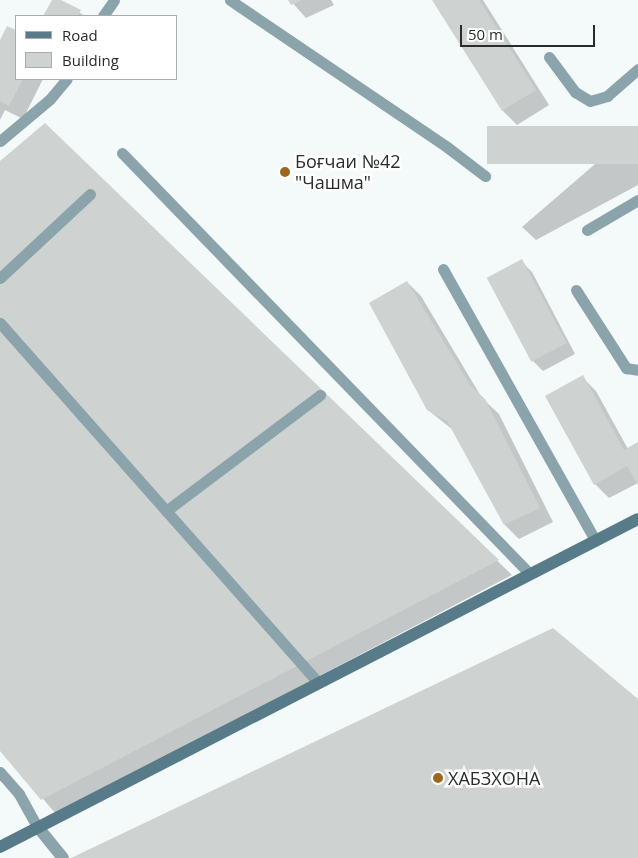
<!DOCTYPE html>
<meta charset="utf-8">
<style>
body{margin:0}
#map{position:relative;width:638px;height:858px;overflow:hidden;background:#f4f9f9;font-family:"Open Sans",sans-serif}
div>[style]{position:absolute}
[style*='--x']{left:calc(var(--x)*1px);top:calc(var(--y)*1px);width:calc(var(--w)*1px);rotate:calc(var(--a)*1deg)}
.shadow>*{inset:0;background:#0003}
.building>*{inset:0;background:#ced3d1;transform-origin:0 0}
.lane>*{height:11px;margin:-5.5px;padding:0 5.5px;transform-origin:5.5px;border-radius:5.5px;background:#8ba4ac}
.street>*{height:12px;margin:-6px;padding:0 6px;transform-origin:6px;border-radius:6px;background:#8ba4ac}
.secondary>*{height:12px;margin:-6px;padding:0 6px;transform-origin:6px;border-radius:6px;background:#577b88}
.dots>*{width:14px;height:14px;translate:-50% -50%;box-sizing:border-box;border:2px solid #fff;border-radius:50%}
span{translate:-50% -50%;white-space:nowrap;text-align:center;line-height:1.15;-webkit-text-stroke:5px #fff;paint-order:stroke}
.poi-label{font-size:18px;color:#2a2c2c}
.left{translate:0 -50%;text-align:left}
.legend{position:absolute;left:15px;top:15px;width:162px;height:65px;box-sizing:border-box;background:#fff;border:1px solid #aaabab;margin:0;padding:6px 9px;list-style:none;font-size:15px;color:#2a2c2c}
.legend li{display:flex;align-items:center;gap:10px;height:25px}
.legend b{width:25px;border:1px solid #aaabab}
.scale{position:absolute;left:460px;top:25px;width:135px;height:22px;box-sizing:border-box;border:2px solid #2a2c2c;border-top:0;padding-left:6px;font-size:15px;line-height:18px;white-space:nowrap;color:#2a2c2c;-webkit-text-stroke:4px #fff;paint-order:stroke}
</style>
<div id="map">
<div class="shadow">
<i style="clip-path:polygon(53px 0,58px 0,85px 16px,45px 16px)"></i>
<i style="clip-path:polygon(290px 0,331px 0,334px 5px,306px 18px)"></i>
<i style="clip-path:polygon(434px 0,483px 0,549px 105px,517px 125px,503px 111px)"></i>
<i style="clip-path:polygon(8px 28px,16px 32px,16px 79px,43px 79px,23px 119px,5px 110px,0 120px,0 43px)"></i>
<i style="clip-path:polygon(45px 125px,512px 575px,56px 814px,0 749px,0 162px)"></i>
<i style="clip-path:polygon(638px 127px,638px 185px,536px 240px,522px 227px)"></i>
<i style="clip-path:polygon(521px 261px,532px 272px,575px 354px,543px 371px,533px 361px)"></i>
<i style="clip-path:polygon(407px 282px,421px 296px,482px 398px,499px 414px,553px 522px,519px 539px,505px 525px,453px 430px,428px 410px)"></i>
<i style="clip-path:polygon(582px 377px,596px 391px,628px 449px,638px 444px,638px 483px,609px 498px,595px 484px)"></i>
</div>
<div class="building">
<i style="clip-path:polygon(52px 0,61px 0,81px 10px,78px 16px,43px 16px)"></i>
<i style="clip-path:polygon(288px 0,302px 0,291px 5px)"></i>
<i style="clip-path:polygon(432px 0,479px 0,536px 90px,502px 111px)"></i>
<i style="clip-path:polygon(7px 26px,16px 30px,16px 79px,23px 79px,9px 106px,0 101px,0 40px)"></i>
<i style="clip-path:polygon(45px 123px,499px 560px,41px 800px,0 751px,0 161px)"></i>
<i style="left:638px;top:126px;width:38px;height:151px;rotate:90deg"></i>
<i style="left:522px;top:259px;width:95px;height:40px;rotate:62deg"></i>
<i style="clip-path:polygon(407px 281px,470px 385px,485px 399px,540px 508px,504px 525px,447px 421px,427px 410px,369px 303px)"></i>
<i style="clip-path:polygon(583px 375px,624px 450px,638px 442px,638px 485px,627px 466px,594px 485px,545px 396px)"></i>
<i style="clip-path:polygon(553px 628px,638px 699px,638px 858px,71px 858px)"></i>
</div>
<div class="lane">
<i style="--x:230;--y:0;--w:262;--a:34.1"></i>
<i style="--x:447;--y:147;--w:48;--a:37.3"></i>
<i style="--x:103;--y:16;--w:19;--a:-55"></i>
<i style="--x:549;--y:57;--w:44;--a:53.4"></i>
<i style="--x:575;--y:92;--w:17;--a:31"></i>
<i style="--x:590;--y:101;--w:18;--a:-16"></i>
<i style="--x:607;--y:96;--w:41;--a:-41.1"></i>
<i style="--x:0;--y:141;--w:65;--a:-40"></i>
<i style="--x:50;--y:99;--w:26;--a:-50"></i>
<i style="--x:122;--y:153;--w:586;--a:45.9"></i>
<i style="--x:587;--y:230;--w:59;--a:-30.5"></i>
<i style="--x:443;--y:269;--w:311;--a:60.7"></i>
<i style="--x:0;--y:278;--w:123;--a:-43"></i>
<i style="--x:576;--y:290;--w:93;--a:57.3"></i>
<i style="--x:626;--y:368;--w:12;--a:9"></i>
<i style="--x:0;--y:323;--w:480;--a:48.5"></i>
<i style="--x:166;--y:511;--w:193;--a:-37"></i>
<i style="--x:0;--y:772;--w:29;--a:49"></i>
<i style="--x:19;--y:794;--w:37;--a:61"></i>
</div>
<div class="street">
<i style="--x:37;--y:826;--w:41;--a:50.9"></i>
</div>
<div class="secondary">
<i style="--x:0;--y:847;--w:717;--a:-27.21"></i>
</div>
<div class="dots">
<i style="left:285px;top:172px;background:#9b661f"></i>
<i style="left:438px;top:778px;background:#9b661f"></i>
</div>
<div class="poi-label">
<span class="left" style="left:295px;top:172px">Боғчаи №42<br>"Чашма"</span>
<span class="left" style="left:448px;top:778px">ХАБЗХОНА</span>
</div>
<ul class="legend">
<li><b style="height:6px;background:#577b88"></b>Road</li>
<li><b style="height:14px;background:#ced3d1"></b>Building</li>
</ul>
<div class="scale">50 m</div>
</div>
